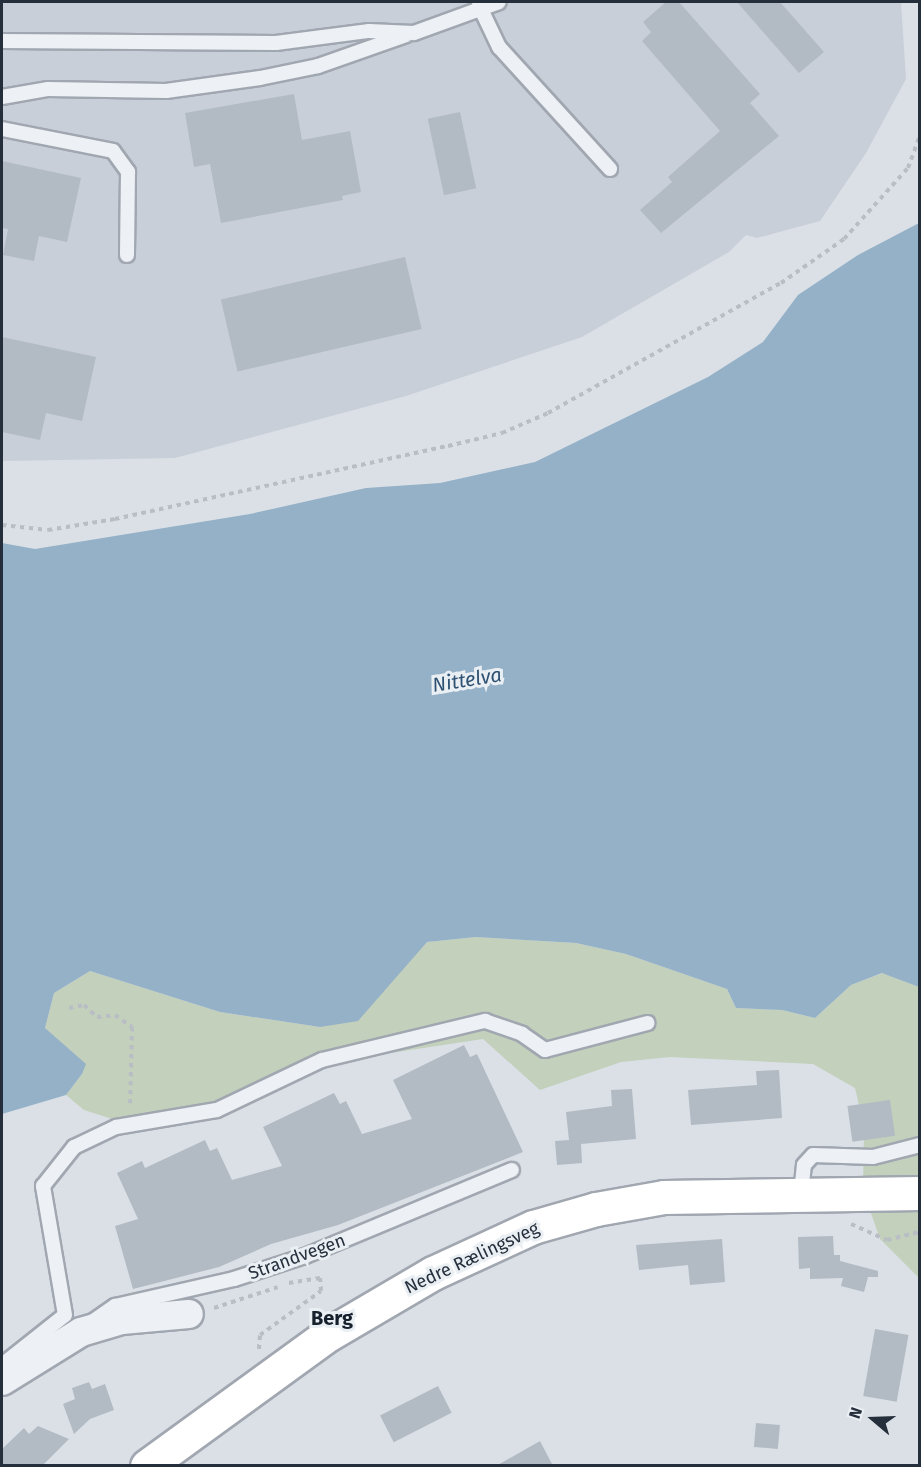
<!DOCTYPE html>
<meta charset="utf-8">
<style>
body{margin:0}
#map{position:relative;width:921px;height:1467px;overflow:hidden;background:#dbe0e6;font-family:"Fira Sans",sans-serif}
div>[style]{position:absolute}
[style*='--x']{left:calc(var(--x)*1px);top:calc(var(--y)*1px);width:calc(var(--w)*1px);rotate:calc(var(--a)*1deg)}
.built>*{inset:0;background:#c9cfd8}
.green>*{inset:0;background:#c2d0bc}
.water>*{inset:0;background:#94b1c8}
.building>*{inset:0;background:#b2bac3;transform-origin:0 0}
.path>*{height:4px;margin-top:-2px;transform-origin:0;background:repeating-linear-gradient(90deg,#b9bec4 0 4.5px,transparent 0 9px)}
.roads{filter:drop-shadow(2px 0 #a1a7b0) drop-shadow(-2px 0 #a1a7b0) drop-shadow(0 2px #a1a7b0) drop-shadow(0 -2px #a1a7b0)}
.service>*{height:14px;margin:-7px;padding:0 7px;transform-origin:7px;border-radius:7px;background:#edf0f4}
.minor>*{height:28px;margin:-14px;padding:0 14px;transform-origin:14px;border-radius:14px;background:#edf0f4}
.primary>*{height:33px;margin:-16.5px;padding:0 16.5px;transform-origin:16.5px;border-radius:16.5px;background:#fff}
span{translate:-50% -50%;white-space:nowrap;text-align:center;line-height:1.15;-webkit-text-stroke:6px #eaeff4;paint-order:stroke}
.street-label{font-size:18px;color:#252f3c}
.water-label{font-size:20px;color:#2e5171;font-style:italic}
.neighbourhood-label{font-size:20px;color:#17202d;font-weight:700}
.frame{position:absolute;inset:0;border:3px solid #252f3c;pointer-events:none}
.north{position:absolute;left:843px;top:1389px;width:60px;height:60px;-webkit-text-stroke:4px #eaeff4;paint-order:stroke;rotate:289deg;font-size:16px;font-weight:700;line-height:24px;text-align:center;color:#252f3c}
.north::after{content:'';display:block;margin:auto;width:21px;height:27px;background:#252f3c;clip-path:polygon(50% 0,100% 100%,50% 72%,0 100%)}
</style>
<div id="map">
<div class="built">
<i style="clip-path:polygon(2px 2px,901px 2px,906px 79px,866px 153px,820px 221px,757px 238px,746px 235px,729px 252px,582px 337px,406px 396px,175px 458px,2px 461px)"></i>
</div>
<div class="green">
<i style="clip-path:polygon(476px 937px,576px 943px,626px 954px,727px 989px,736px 1008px,782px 1010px,815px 1018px,851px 985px,883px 973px,919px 987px,919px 1278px,880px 1239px,863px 1190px,864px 1127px,855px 1088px,813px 1064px,670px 1057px,621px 1062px,540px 1090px,483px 1039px,377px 1055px,294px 1075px,190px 1109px,122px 1122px,84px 1110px,66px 1095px,82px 1074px,45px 1028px,54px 993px,90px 971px,220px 1012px,320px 1027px,402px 967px,427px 942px)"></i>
</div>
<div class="water">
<i style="clip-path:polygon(919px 223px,919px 987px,882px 973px,851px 985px,815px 1018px,782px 1010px,736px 1008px,727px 989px,626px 954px,576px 943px,476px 937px,427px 942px,358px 1021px,320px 1027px,220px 1012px,90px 971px,54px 993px,45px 1028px,86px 1064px,82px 1074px,66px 1095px,2px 1114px,2px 543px,35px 549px,250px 514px,366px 488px,440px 483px,535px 462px,708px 377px,763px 342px,798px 295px,858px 255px)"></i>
</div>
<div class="building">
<i style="clip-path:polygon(666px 2px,679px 2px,760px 94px,750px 103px,779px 136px,661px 233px,640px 210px,672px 182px,668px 177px,720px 131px,642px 41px,651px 32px,643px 22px)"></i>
<i style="clip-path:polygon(737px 2px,780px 2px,824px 52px,799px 73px)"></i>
<i style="clip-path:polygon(294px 94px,302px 140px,350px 131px,361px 192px,342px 196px,343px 200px,221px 223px,210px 164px,194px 167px,185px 113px)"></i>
<i style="left:460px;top:112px;width:78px;height:33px;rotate:78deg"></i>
<i style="clip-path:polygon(2px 161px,81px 178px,67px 242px,39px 236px,34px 261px,3px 255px,8px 229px,2px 228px)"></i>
<i style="left:405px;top:257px;width:74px;height:189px;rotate:77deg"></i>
<i style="clip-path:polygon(2px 337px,96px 357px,82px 421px,46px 413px,40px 440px,2px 432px)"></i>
<i style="clip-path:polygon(464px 1045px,470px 1057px,477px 1054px,523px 1152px,338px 1225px,271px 1244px,219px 1267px,133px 1289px,115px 1226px,138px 1219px,117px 1173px,142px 1161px,145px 1168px,205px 1140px,210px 1151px,217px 1148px,232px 1180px,282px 1166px,263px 1127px,334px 1093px,340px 1104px,346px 1101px,362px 1134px,412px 1119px,393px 1080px)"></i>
<i style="clip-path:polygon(779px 1070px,782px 1118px,691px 1125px,688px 1090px,757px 1085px,756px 1071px)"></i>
<i style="clip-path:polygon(632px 1089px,636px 1139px,581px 1144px,582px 1163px,557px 1165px,555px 1141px,569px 1140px,566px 1112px,612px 1106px,611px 1090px)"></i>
<i style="left:890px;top:1100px;width:36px;height:43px;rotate:82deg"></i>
<i style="clip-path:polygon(833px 1236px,834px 1255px,840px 1255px,840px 1261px,878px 1271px,878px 1277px,868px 1277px,864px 1292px,841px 1286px,843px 1278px,810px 1279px,810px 1268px,799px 1269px,798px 1237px)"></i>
<i style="clip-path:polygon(722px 1239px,725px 1282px,690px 1285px,688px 1265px,639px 1270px,636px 1245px)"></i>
<i style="left:875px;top:1329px;width:34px;height:68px;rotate:10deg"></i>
<i style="clip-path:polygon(89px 1382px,92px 1389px,105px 1384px,114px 1410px,90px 1419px,74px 1434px,63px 1404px,75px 1399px,72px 1388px)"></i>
<i style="left:438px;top:1386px;width:30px;height:65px;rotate:63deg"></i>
<i style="left:756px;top:1423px;width:24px;height:24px;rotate:5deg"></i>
<i style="clip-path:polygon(38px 1426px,69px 1439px,42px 1466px,2px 1466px,2px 1449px,24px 1428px,29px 1434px)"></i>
<i style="clip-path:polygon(540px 1441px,553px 1466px,496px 1466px)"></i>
</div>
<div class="path">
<i style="--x:2;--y:525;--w:46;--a:6.2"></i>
<i style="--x:48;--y:530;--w:68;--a:-9.3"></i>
<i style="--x:115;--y:519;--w:341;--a:-12.4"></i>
<i style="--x:448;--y:446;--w:56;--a:-13.5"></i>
<i style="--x:502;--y:433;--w:50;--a:-23.5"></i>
<i style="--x:548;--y:413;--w:267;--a:-29.2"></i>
<i style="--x:781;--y:283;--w:77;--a:-34.9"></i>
<i style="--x:844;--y:239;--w:96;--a:-48"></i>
<i style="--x:908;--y:168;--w:35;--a:-70"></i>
<i style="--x:69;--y:1008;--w:15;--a:-11"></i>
<i style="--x:84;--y:1005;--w:18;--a:43"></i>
<i style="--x:97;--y:1017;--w:18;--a:-6"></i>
<i style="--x:115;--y:1015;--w:21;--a:35"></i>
<i style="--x:132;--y:1027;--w:79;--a:91.5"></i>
<i style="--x:851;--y:1224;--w:39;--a:24"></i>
<i style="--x:887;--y:1240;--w:34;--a:-14"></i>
<i style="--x:214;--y:1308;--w:67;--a:-18.2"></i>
<i style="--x:259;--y:1349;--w:14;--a:-86"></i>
<i style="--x:260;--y:1335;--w:75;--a:-35.8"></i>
<i style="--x:321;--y:1291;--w:13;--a:-94"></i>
<i style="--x:320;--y:1278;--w:32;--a:171"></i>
</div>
<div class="roads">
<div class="service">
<i style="--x:479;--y:5;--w:47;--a:64.5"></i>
<i style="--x:499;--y:47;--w:165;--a:47.7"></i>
<i style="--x:2;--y:41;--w:274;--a:0.4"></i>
<i style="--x:276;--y:43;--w:94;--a:-7.4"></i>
<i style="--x:369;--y:31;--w:45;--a:2.5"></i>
<i style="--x:414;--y:33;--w:90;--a:-20"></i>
<i style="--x:2;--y:97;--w:47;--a:-9.9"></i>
<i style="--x:48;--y:89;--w:118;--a:1"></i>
<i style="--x:166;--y:91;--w:95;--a:-7.9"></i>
<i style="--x:260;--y:78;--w:59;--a:-11.7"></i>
<i style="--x:318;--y:66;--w:93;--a:-19.4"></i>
<i style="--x:2;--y:129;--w:113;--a:11.2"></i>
<i style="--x:113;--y:151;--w:26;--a:54"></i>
<i style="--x:128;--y:172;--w:83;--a:90.7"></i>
<i style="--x:801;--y:1193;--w:28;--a:-84"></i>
<i style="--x:804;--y:1165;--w:13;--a:-48"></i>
<i style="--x:813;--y:1155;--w:60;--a:1.9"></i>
<i style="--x:873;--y:1157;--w:49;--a:-14.3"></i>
<i style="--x:89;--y:1324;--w:32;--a:-35"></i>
<i style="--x:115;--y:1306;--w:122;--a:-12.8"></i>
<i style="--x:234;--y:1279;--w:75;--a:-17.9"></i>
<i style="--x:305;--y:1256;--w:224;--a:-22.6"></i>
<i style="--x:2;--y:1365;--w:80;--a:-38.4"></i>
<i style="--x:65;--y:1315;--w:131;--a:-99.7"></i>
<i style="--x:43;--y:1186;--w:50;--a:-51.5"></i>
<i style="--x:74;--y:1147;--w:47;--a:-25.5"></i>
<i style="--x:116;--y:1127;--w:102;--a:-9.6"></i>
<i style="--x:217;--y:1110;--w:116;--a:-25.5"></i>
<i style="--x:322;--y:1060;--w:168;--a:-13.5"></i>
<i style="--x:485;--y:1021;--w:39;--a:19"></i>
<i style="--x:522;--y:1034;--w:28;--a:35"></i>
<i style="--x:545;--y:1050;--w:106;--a:-14.8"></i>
</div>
<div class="minor">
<i style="--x:2;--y:1381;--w:93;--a:-31.8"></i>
<i style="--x:81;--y:1332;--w:43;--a:-16.3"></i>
<i style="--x:122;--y:1320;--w:67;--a:-5.1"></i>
</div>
<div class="primary">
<i style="--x:147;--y:1466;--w:225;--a:-36"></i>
<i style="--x:329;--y:1334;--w:121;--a:-30.4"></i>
<i style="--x:433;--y:1273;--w:110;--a:-24.7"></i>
<i style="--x:533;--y:1227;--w:66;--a:-15.9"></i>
<i style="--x:596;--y:1209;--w:69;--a:-10"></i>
<i style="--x:664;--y:1197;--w:256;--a:-0.9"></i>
</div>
</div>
<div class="street-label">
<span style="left:297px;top:1257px;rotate:-20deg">Strandvegen</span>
<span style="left:472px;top:1258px;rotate:-25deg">Nedre Rælingsveg</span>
</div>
<div class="water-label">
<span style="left:467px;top:680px;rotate:-9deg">Nittelva</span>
</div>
<div class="neighbourhood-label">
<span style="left:332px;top:1318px">Berg</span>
</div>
<div class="frame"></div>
<div class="north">N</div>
</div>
